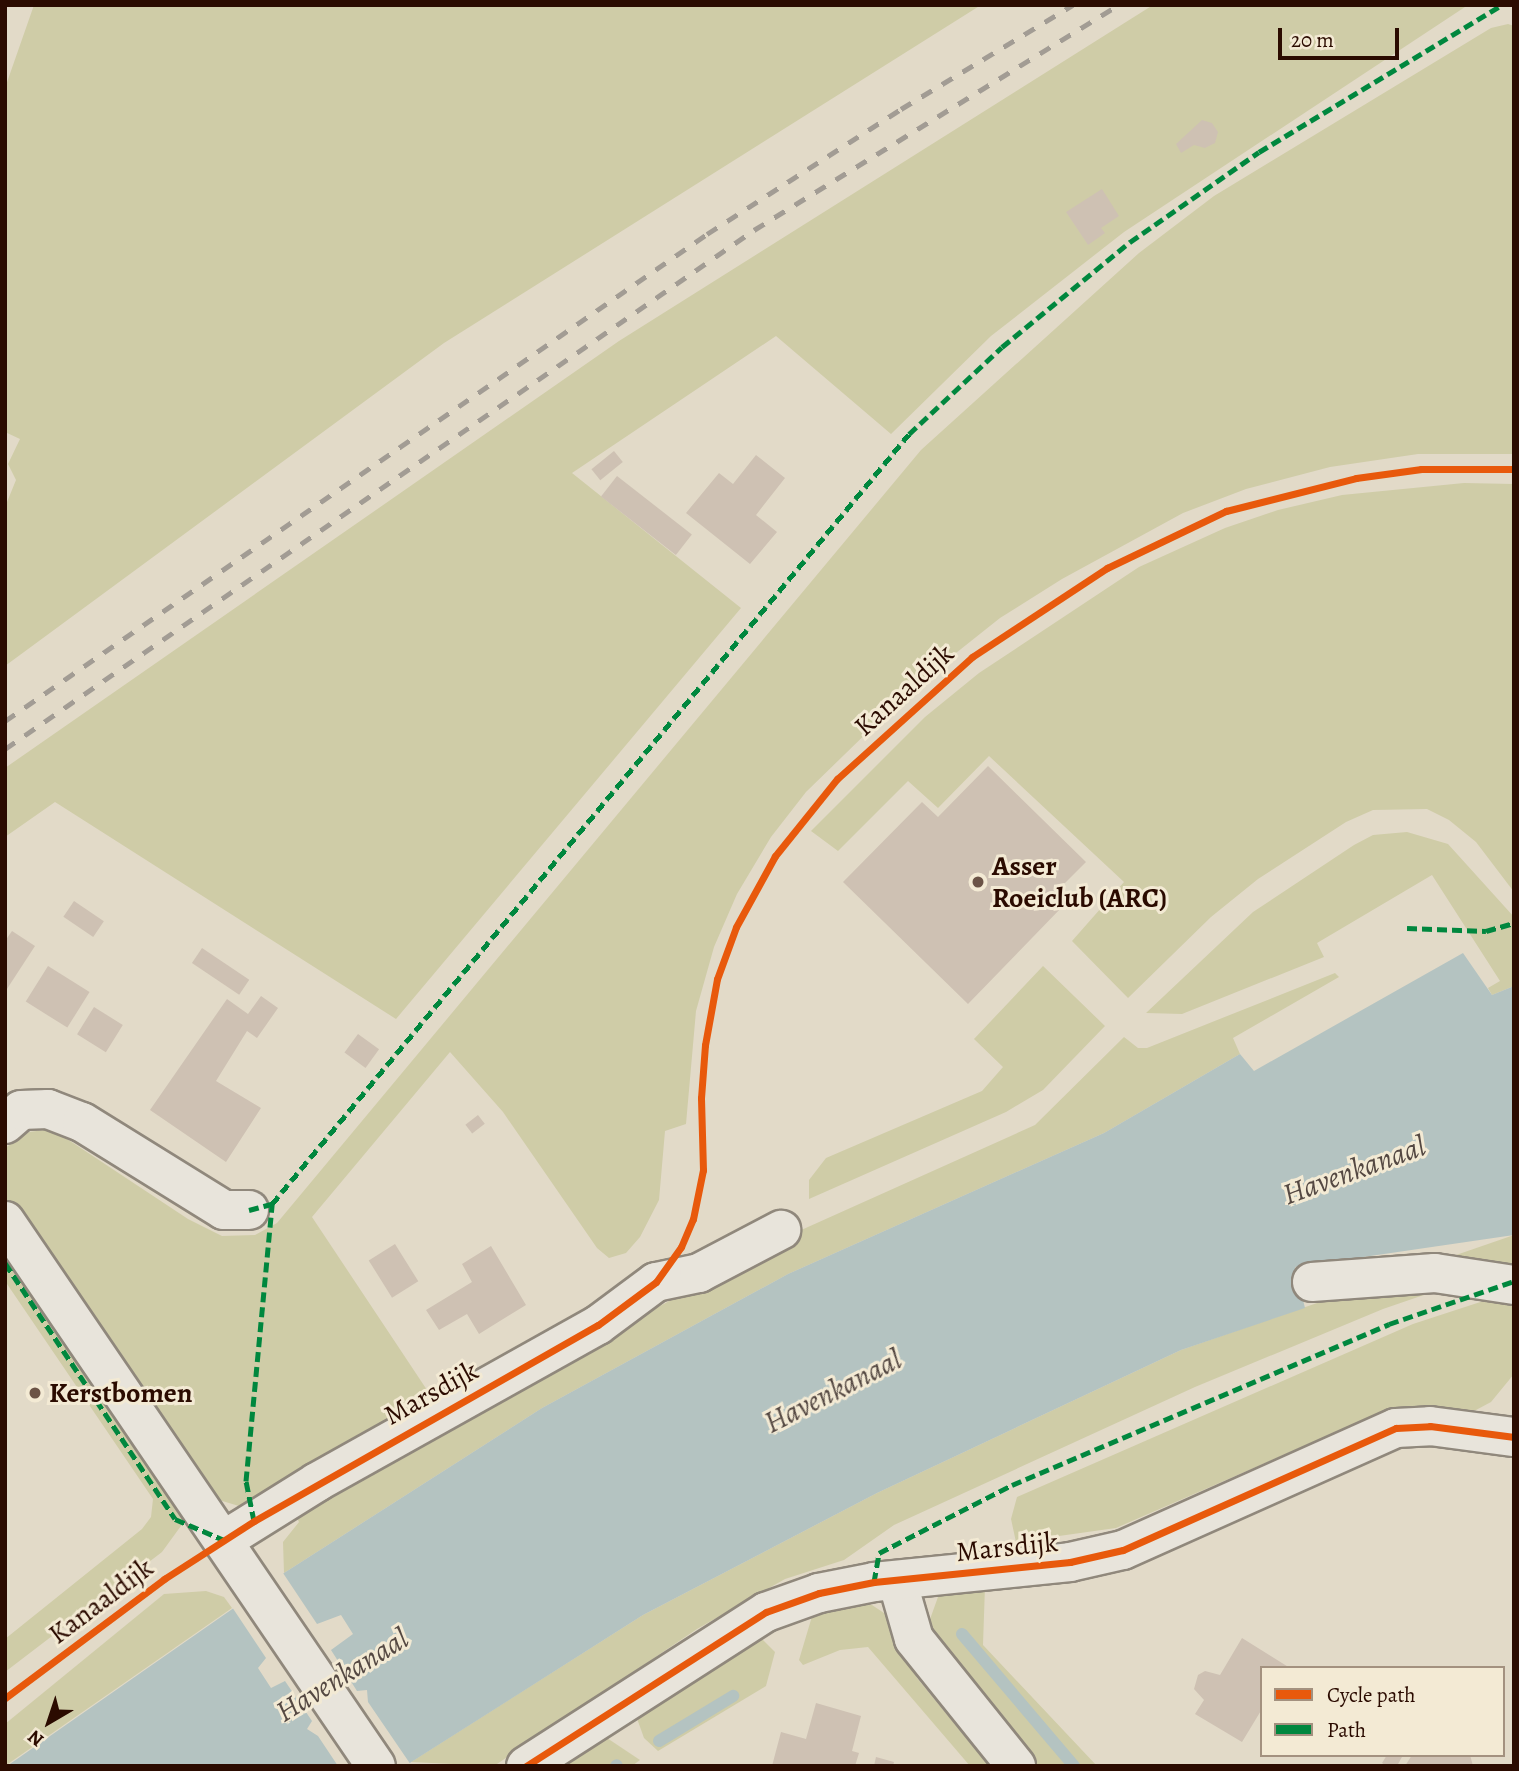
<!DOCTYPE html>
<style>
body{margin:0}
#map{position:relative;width:1519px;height:1771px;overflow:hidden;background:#e2dac8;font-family:Alegreya,serif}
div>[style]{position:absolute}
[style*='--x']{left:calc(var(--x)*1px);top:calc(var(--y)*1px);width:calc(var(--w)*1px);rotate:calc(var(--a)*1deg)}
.green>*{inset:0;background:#cfcca7}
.water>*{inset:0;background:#b4c3c1}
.pier>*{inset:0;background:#e2dac8}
.stream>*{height:12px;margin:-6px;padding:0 6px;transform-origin:6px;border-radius:6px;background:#b4c3c1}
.building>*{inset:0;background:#cec1b3;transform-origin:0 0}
.roads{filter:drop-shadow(2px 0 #90887c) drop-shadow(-2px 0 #90887c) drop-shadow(0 2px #90887c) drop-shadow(0 -2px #90887c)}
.minor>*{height:38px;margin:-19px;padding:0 19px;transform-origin:19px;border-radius:19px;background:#e8e4db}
.rail>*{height:5px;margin-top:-2.5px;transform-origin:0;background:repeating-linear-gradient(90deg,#a29c94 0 12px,transparent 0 24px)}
.quiet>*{height:5px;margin-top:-2.5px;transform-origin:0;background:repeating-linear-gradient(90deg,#00873e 0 10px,transparent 0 15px)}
.cycleway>*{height:7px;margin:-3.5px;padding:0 3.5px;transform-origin:3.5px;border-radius:3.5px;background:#e8590c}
.dots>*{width:19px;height:19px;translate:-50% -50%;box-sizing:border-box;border:4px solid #f3ead4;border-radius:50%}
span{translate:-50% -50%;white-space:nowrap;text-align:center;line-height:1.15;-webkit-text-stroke:6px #f3ead4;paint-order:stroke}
.street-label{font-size:28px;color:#2b0b00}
.poi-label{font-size:28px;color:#2b0b00;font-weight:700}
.left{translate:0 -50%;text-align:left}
.water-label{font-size:30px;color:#544842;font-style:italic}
.frame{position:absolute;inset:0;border:7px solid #2b0b00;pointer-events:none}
.legend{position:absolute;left:1260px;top:1666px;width:245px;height:91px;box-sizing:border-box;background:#f3ead4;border:2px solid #a3917f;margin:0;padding:9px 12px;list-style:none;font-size:21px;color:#2b0b00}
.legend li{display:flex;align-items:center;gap:14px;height:35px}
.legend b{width:35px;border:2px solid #a3917f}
.north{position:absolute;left:14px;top:1687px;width:70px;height:70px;-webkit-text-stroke:5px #f3ead4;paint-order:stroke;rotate:219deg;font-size:19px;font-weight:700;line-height:28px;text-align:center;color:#2b0b00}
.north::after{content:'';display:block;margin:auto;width:24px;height:32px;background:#2b0b00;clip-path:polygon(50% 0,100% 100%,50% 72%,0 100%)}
.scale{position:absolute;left:1278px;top:28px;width:121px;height:32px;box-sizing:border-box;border:4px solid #2b0b00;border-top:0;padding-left:9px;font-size:21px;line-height:24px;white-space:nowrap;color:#2b0b00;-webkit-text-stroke:5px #f3ead4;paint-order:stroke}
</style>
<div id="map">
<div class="green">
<i style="clip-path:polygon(34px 5px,981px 5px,444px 343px,5px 666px,5px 507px,16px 480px,8px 464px,20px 439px,5px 432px,5px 88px)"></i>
<i style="clip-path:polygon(1153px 5px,1468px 5px,1124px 232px,991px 336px,891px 434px,776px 336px,572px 473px,741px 608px,396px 1019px,55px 802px,5px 837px,5px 768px,619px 341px)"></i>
<i style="clip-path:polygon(1508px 24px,1514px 26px,1514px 454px,1418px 454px,1330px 467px,1246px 489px,1183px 513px,1062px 579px,1000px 618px,917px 684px,806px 792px,771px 837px,737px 894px,714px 947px,696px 1011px,686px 1124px,665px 1131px,659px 1200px,640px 1237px,626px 1253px,609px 1258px,597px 1248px,503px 1112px,450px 1052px,312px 1217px,433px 1399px,258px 1503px,239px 1506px,219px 1500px,199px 1480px,5px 1201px,5px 1148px,29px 1132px,52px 1129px,188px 1219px,222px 1236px,255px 1235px,277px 1223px,921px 450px,1139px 253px,1214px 196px,1491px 28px)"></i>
<i style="clip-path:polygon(1464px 483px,1514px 484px,1514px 892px,1476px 842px,1449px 820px,1427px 809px,1373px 810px,1346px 822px,1258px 879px,1211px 917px,1128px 998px,1072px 941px,1124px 882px,989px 756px,938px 808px,908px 781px,838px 851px,811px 831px,925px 717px,979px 673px,1139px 567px,1225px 528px,1278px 510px,1342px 495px)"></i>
<i style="clip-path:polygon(1407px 832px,1448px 844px,1514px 917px,1514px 986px,1492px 995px,1488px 988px,1500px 981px,1432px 875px,1317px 943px,1324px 957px,1182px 1014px,1146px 1013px,1253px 912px,1354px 845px,1373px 835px)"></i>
<i style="clip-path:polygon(1043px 966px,1105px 1026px,1043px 1090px,1006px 1112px,809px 1199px,809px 1180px,826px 1158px,982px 1091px,1003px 1067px,974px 1039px)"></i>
<i style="clip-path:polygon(1335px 973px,1339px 977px,1233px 1038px,1240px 1054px,1104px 1133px,788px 1274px,542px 1408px,284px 1573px,283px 1542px,299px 1522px,293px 1510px,779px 1240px,1035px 1125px,1124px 1037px,1138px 1048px,1147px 1048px)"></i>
<i style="clip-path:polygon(1514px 1235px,1514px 1264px,1383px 1309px,1195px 1387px,894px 1525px,844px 1560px,785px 1579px,697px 1629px,494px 1766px,411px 1762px,643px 1615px,877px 1493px,1181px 1350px)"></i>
<i style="clip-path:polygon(5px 1249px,186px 1519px,162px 1552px,5px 1672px,5px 1639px,142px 1529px,151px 1517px,153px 1499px,5px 1281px)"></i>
<i style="clip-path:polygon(1514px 1291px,1514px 1374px,1491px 1402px,1476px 1410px,1389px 1409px,1116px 1528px,1016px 1542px,1011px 1519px,1017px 1497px,1413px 1324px)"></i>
<i style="clip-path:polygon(985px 1586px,983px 1645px,1097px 1766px,1037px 1766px,933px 1641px,929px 1622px,938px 1597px,951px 1588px)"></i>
<i style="clip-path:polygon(206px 1591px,224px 1597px,232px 1608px,5px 1766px,5px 1724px,164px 1594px)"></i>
<i style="clip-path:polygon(854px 1604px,872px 1605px,887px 1615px,896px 1641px,917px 1678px,989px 1766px,970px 1766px,868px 1647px,840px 1650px,803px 1665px,799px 1660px,813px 1613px)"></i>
<i style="clip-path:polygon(760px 1637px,775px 1652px,766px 1686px,658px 1751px,644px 1738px,635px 1713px)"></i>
<i style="clip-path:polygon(604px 1736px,640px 1760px,632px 1766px,552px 1766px)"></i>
</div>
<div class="water">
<i style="clip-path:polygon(1463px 953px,1492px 995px,1514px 986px,1514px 1235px,1295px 1267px,1305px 1308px,1181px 1350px,877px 1493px,643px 1615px,405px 1766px,7px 1766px,284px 1573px,542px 1408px,788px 1274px,1104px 1133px,1240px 1054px,1254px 1071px)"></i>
</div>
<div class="pier">
<i style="clip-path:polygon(283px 1573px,317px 1624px,341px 1615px,353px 1634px,331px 1650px,357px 1691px,367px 1690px,368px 1702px,411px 1765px,338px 1766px,318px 1736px,307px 1729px,312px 1721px,285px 1681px,271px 1688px,258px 1668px,266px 1658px,232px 1607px)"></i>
</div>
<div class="stream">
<i style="--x:962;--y:1634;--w:173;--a:49.7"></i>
<i style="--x:659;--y:1741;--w:87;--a:-31.3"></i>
<i style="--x:616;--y:1766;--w:1;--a:-45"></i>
</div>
<div class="building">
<i style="clip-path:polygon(1202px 120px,1212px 123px,1218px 132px,1215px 143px,1205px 148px,1194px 145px,1181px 153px,1176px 144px)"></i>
<i style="clip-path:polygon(1102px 189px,1119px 216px,1101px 228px,1105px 233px,1088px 245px,1066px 212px)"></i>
<i style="left:614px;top:451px;width:14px;height:29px;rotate:51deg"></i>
<i style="clip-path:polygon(756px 455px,785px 478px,756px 515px,777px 532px,750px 564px,686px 513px,719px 473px,733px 484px)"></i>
<i style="left:617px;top:476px;width:95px;height:26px;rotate:38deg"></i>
<i style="clip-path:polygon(988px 766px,1086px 862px,1052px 896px,1062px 907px,968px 1004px,843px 882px,922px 802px,938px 817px)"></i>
<i style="left:74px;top:901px;width:36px;height:19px;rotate:34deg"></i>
<i style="clip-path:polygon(12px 931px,35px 946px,5px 992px,5px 941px)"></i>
<i style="left:202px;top:948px;width:57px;height:18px;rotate:34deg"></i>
<i style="left:48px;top:966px;width:49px;height:42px;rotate:32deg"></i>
<i style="clip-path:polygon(261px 996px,278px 1008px,257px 1038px,247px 1031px,216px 1081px,261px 1108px,226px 1162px,150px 1110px,227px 999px,248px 1014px)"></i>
<i style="left:94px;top:1007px;width:34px;height:32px;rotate:32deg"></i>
<i style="left:358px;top:1034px;width:26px;height:23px;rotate:36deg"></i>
<i style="left:478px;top:1115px;width:11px;height:16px;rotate:52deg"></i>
<i style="left:395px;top:1244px;width:44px;height:31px;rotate:58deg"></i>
<i style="clip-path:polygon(491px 1246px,526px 1305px,479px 1334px,467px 1314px,439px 1330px,426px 1310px,472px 1282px,462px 1264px)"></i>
<i style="clip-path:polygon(1242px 1638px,1290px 1668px,1262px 1668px,1262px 1709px,1242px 1742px,1195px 1714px,1204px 1700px,1194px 1689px,1198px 1675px,1205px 1671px,1220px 1675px)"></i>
<i style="clip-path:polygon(816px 1703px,861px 1716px,852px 1751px,859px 1753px,855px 1766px,772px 1766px,781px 1732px,806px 1739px)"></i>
<i style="clip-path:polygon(1387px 1755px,1403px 1755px,1397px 1766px,1386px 1766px,1382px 1763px)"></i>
<i style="clip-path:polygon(1412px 1755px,1470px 1755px,1473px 1766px,1405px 1766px)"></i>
<i style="clip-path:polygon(876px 1757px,894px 1762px,893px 1766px,874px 1766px)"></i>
</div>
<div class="roads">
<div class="minor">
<i style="--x:5;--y:1124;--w:21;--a:-41"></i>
<i style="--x:21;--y:1110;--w:27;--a:-2"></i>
<i style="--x:48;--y:1109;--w:36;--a:21"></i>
<i style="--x:82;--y:1122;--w:167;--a:31.8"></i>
<i style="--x:224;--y:1210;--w:25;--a:0"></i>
<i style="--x:5;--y:1221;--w:659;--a:55.76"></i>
<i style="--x:1312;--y:1282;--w:123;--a:-4.2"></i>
<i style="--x:1435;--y:1273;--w:80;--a:8.6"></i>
<i style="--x:224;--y:1540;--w:110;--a:-31.9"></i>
<i style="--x:317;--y:1482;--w:322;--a:-29.2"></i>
<i style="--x:598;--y:1325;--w:72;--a:-36.6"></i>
<i style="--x:656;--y:1282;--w:44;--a:-11.8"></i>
<i style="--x:699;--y:1273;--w:93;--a:-27.7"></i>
<i style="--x:897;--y:1580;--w:61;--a:73.9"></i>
<i style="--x:914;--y:1639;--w:163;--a:51.2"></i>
<i style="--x:526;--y:1766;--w:285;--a:-32.7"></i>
<i style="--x:766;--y:1612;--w:56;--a:-19.7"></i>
<i style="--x:819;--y:1593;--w:56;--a:-11.3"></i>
<i style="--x:874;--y:1582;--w:197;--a:-5.8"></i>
<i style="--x:1070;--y:1562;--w:54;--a:-12.8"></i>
<i style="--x:1123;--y:1550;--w:299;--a:-24.1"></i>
<i style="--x:1396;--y:1428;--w:34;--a:-3"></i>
<i style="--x:1430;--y:1426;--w:85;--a:7.5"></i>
</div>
</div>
<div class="rail">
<i style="--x:5;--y:721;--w:854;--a:-34.75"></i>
<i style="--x:707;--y:234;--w:231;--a:-32.8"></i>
<i style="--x:901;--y:109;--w:201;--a:-31.2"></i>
<i style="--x:5;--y:749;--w:911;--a:-34.72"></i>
<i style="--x:754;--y:230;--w:428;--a:-31.7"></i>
</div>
<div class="quiet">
<i style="--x:1407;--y:928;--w:79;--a:2.2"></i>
<i style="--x:1486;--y:931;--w:29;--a:-16"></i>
<i style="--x:249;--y:1210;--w:24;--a:-15"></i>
<i style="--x:272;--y:1204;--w:999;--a:-50.4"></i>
<i style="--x:909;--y:434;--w:127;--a:-43.1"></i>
<i style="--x:1002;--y:347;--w:166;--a:-39.4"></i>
<i style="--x:1130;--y:242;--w:157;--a:-34.9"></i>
<i style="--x:1259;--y:152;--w:284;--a:-31.2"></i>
<i style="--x:5;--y:1263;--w:307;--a:56.4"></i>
<i style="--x:175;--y:1519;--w:53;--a:23.2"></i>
<i style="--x:254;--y:1521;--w:41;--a:-101.3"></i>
<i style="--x:246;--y:1481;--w:278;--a:-84.6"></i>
<i style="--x:874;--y:1582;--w:29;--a:-80"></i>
<i style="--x:879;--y:1553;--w:149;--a:-27.1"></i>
<i style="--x:1012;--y:1485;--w:410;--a:-23.1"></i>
<i style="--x:1389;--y:1324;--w:132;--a:-19"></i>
</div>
<div class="cycleway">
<i style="--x:5;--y:1698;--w:199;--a:-36.8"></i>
<i style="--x:164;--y:1579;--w:107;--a:-32.8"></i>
<i style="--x:254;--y:1521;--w:396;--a:-29.7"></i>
<i style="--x:598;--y:1325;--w:72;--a:-36.6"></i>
<i style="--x:656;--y:1282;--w:43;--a:-54.5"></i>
<i style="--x:681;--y:1247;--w:30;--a:-67"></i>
<i style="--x:693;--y:1219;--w:50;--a:-78.5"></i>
<i style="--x:703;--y:1170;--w:72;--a:-91.6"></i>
<i style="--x:701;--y:1098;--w:53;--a:-85.7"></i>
<i style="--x:705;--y:1045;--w:67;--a:-79.7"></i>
<i style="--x:717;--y:979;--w:55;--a:-69.9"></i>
<i style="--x:736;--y:927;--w:81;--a:-61.2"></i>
<i style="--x:775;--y:856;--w:99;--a:-51.2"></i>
<i style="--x:837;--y:779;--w:182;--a:-42.1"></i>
<i style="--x:972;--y:657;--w:162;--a:-33.4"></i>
<i style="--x:1107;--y:568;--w:132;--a:-25.6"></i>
<i style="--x:1226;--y:511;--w:134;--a:-14.2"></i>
<i style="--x:1356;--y:478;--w:66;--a:-7.9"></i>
<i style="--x:1421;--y:469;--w:93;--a:0"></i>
<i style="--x:526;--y:1766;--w:285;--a:-32.7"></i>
<i style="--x:766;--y:1612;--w:56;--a:-19.7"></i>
<i style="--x:819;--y:1593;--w:56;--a:-11.3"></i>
<i style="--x:874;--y:1582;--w:197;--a:-5.8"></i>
<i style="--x:1070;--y:1562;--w:54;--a:-12.8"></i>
<i style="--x:1123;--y:1550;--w:299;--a:-24.1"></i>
<i style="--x:1396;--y:1428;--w:34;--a:-3"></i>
<i style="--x:1430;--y:1426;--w:85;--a:7.5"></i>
</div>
<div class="dots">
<i style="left:978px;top:882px;background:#6b5346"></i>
<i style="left:35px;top:1393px;background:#6b5346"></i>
</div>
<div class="street-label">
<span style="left:904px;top:690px;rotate:-42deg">Kanaaldijk</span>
<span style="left:431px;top:1393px;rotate:-29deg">Marsdijk</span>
<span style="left:1007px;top:1547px;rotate:-6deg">Marsdijk</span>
<span style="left:101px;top:1601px;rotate:-37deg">Kanaaldijk</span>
</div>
<div class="poi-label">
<span class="left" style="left:992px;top:882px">Asser<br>Roeiclub (ARC)</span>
<span class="left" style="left:49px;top:1393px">Kerstbomen</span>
</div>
<div class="water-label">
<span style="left:1354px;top:1170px;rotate:-20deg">Havenkanaal</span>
<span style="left:833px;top:1391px;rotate:-27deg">Havenkanaal</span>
<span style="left:342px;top:1675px;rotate:-32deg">Havenkanaal</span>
</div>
<div class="frame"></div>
<ul class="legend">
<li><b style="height:9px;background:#e8590c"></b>Cycle path</li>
<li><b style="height:9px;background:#00873e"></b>Path</li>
</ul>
<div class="north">N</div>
<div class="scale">20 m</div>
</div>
